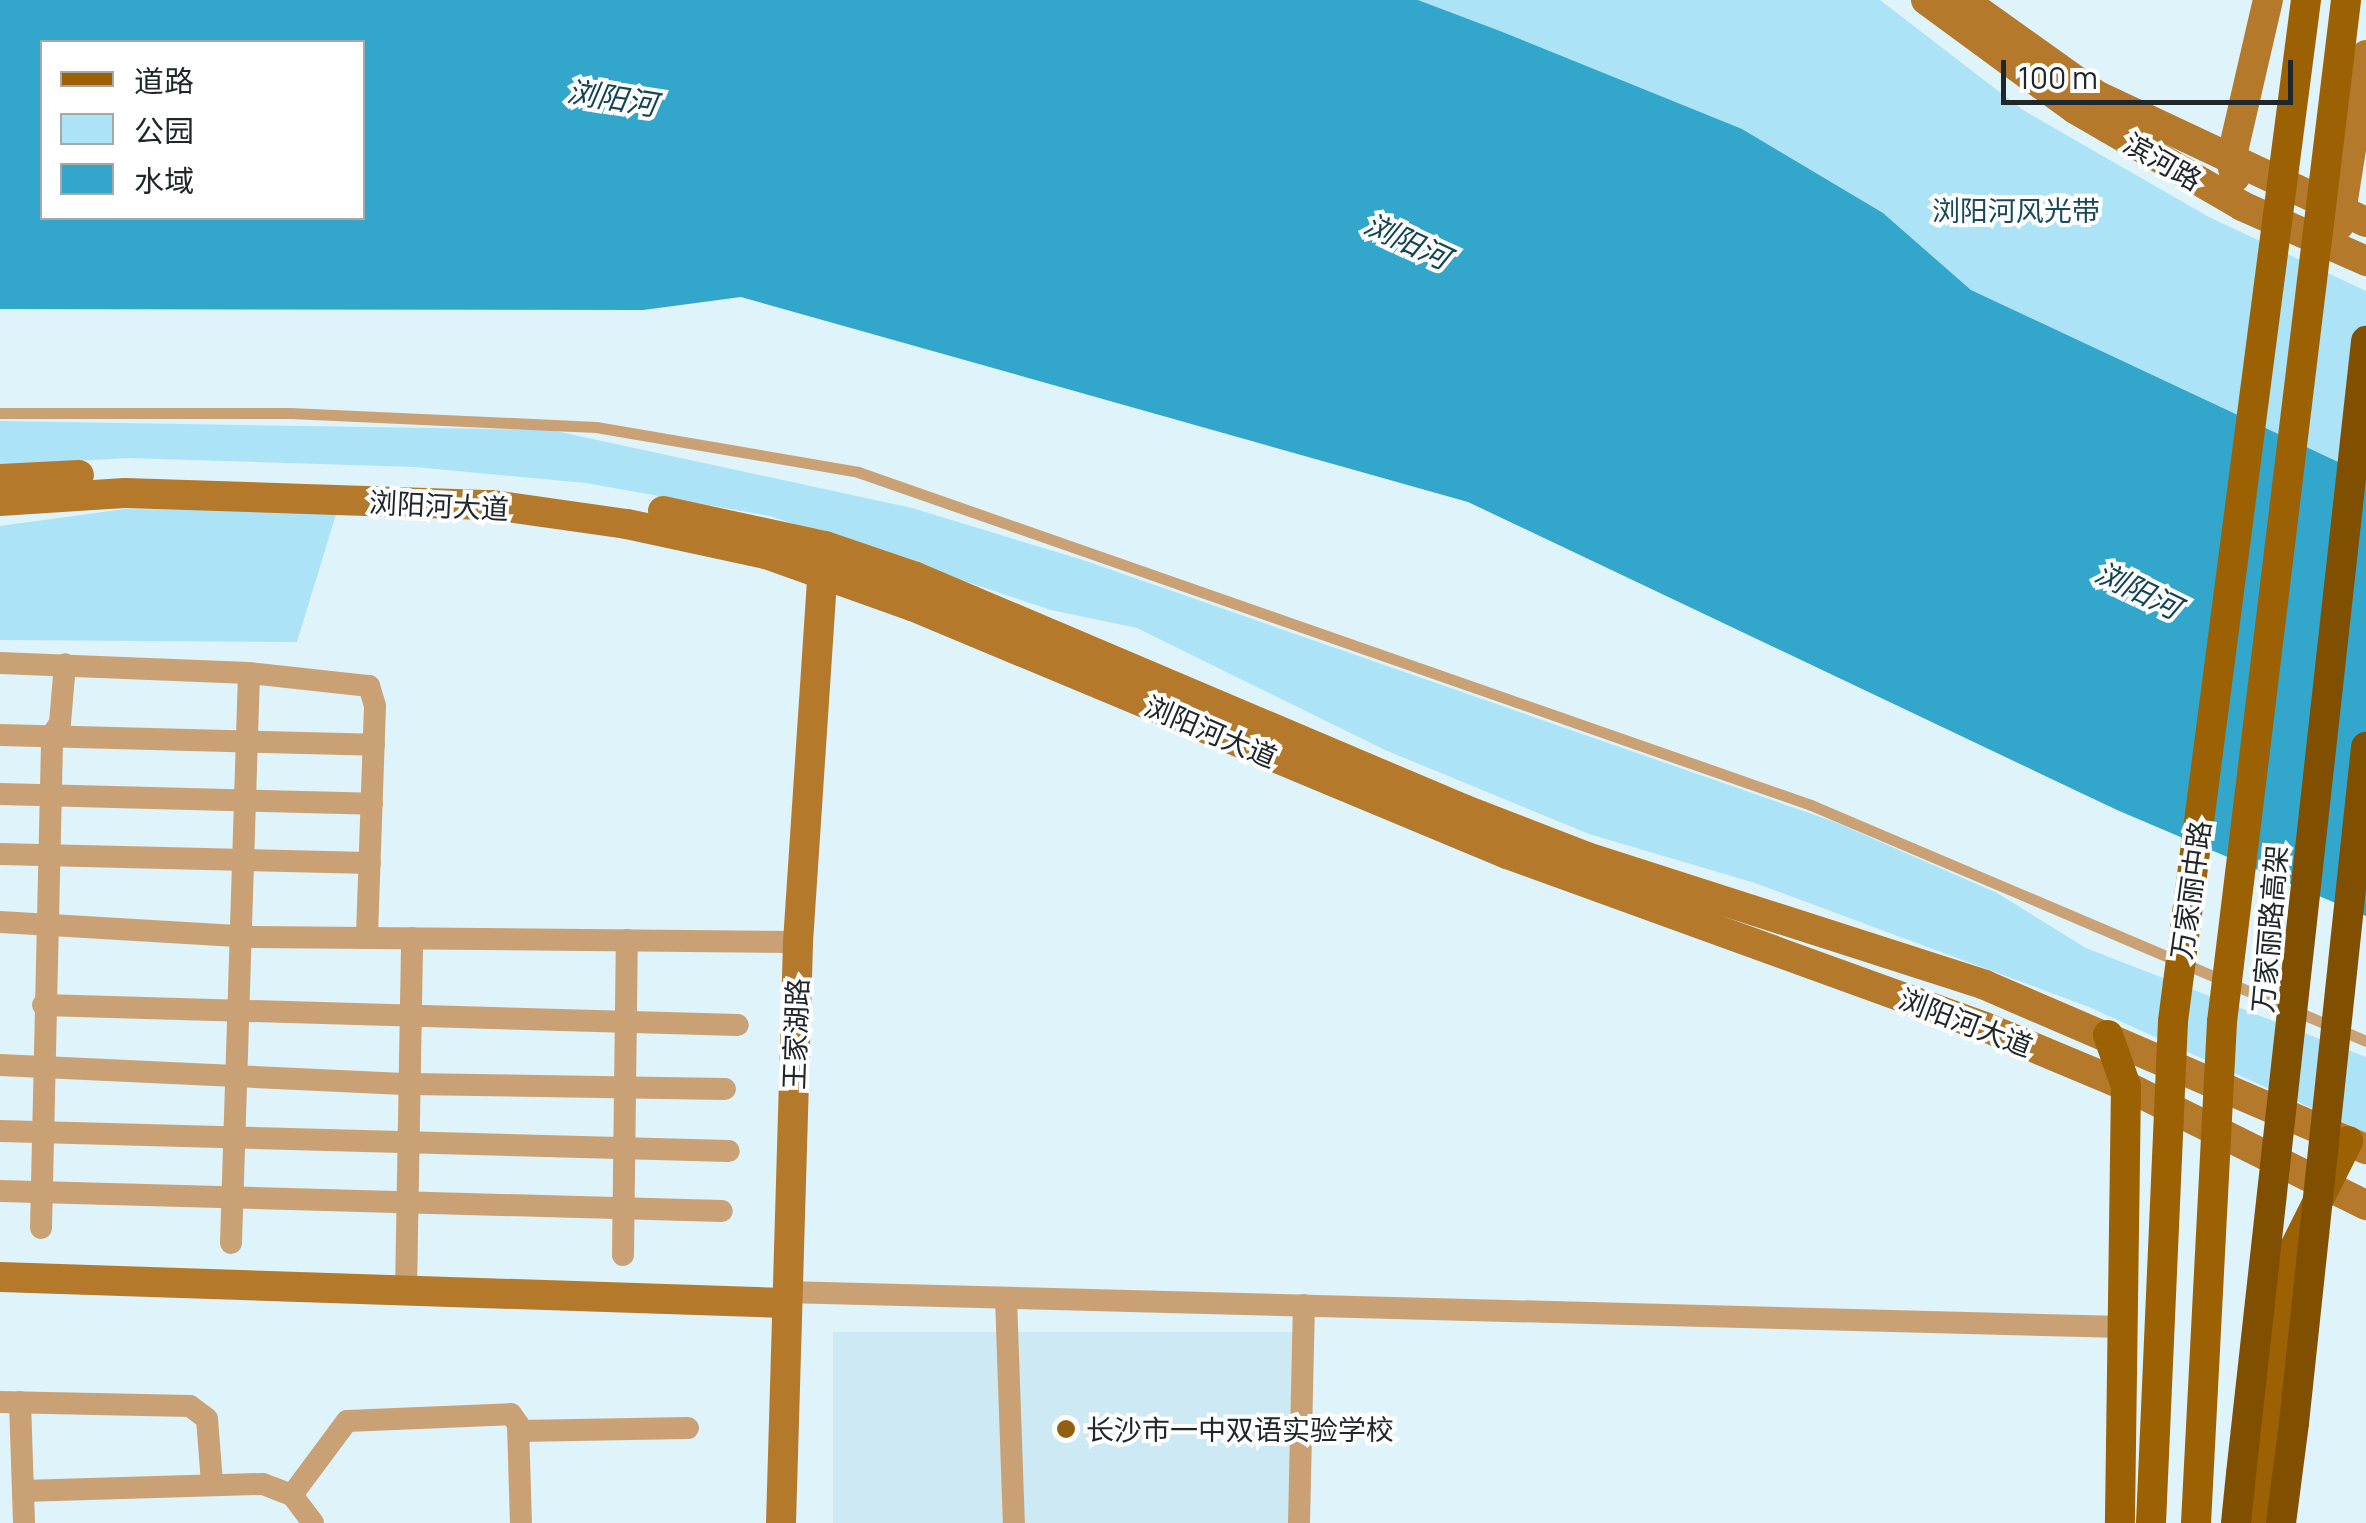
<!DOCTYPE html>
<meta charset="utf-8">
<style>
body{margin:0}
#map{position:relative;width:2366px;height:1523px;overflow:hidden;background:#dff3fb;font-family:Manrope,"Noto Sans SC",sans-serif}
div>[style]{position:absolute}
[style*='--x']{left:calc(var(--x)*1px);top:calc(var(--y)*1px);width:calc(var(--w)*1px);rotate:calc(var(--a)*1deg)}
.built>*{inset:0;background:#cce9f4;transform-origin:0 0}
.green>*{inset:0;background:#ade3f7}
.water>*{inset:0;background:#32a7cb}
.lane>*{height:11px;margin:-5.5px;padding:0 5.5px;transform-origin:5.5px;border-radius:5.5px;background:#caa174}
.street>*{height:22px;margin:-11px;padding:0 11px;transform-origin:11px;border-radius:11px;background:#caa174}
.secondary>*{height:30px;margin:-15px;padding:0 15px;transform-origin:15px;border-radius:15px;background:#b5792c}
.primary>*{height:30px;margin:-15px;padding:0 15px;transform-origin:15px;border-radius:15px;background:#9b6103}
.highway>*{height:30px;margin:-15px;padding:0 15px;transform-origin:15px;border-radius:15px;background:#804f00}
.primary-bridge>*{height:30px;margin:-15px;padding:0 15px;transform-origin:15px;border-radius:15px;background:#9b6103}
.highway-bridge>*{height:30px;margin:-15px;padding:0 15px;transform-origin:15px;border-radius:15px;background:#804f00}
.dots>*{width:28px;height:28px;translate:-50% -50%;box-sizing:border-box;border:5px solid #fff;border-radius:50%}
span{translate:-50% -50%;white-space:nowrap;text-align:center;line-height:1.15;-webkit-text-stroke:8px #fff;paint-order:stroke}
.street-label{font-size:28px;color:#20272a}
.park-label{font-size:28px;color:#1a4a59}
.poi-label{font-size:28px;color:#20272a}
.left{translate:0 -50%;text-align:left}
.water-label{font-size:30px;color:#134453;font-style:italic}
.legend{position:absolute;left:40px;top:40px;width:325px;height:180px;box-sizing:border-box;background:#fff;border:2px solid #a6a9aa;margin:0;padding:12px 18px;list-style:none;font-size:30px;color:#20272a}
.legend li{display:flex;align-items:center;gap:20px;height:50px}
.legend b{width:50px;border:2px solid #a6a9aa}
.scale{position:absolute;left:2001px;top:60px;width:292px;height:45px;box-sizing:border-box;border:5px solid #20272a;border-top:0;padding-left:12px;font-size:30px;line-height:35px;white-space:nowrap;color:#20272a;-webkit-text-stroke:8px #fff;paint-order:stroke}
</style>
<div id="map">
<div class="built">
<i style="left:833px;top:1332px;width:467px;height:191px"></i>
</div>
<div class="green">
<i style="clip-path:polygon(1418px 0,1880px 0,2023px 110px,2209px 217px,2366px 291px,2366px 475px,1971px 290px,1883px 213px,1500px 31px)"></i>
<i style="clip-path:polygon(0 421px,551px 430px,912px 508px,1083px 560px,1835px 822px,1997px 893px,2086px 948px,2366px 1057px,2366px 1133px,2089px 1007px,1755px 883px,1589px 834px,1385px 750px,1137px 628px,1051px 610px,770px 516px,586px 483px,415px 467px,129px 458px,0 465px)"></i>
<i style="clip-path:polygon(125px 509px,337px 511px,297px 642px,0 640px,0 526px)"></i>
</div>
<div class="water">
<i style="clip-path:polygon(evenodd,0 0,1418px 0,1500px 31px,1742px 129px,1883px 213px,1971px 290px,2366px 475px,2366px 916px,2117px 810px,1468px 502px,741px 297px,643px 310px,0 309px,0 0,42px 42px,362px 42px,362px 218px,42px 218px,42px 42px)"></i>
</div>
<div class="lane">
<i style="--x:0;--y:413;--w:290;--a:0"></i>
<i style="--x:290;--y:413;--w:306;--a:2.6"></i>
<i style="--x:596;--y:427;--w:266;--a:9.7"></i>
<i style="--x:858;--y:472;--w:1010;--a:19.26"></i>
<i style="--x:1811;--y:805;--w:603;--a:23.04"></i>
</div>
<div class="street">
<i style="--x:0;--y:663;--w:249;--a:2.3"></i>
<i style="--x:249;--y:673;--w:121;--a:6.2"></i>
<i style="--x:369;--y:686;--w:21;--a:73"></i>
<i style="--x:375;--y:706;--w:232;--a:92"></i>
<i style="--x:0;--y:735;--w:374;--a:1.5"></i>
<i style="--x:0;--y:794;--w:372;--a:1.5"></i>
<i style="--x:0;--y:854;--w:370;--a:1.4"></i>
<i style="--x:0;--y:922;--w:254;--a:3.4"></i>
<i style="--x:254;--y:937;--w:544;--a:0.53"></i>
<i style="--x:43;--y:1005;--w:695;--a:1.65"></i>
<i style="--x:0;--y:1065;--w:410;--a:2.7"></i>
<i style="--x:410;--y:1084;--w:315;--a:0.9"></i>
<i style="--x:0;--y:1131;--w:729;--a:1.57"></i>
<i style="--x:0;--y:1191;--w:722;--a:1.59"></i>
<i style="--x:41;--y:1228;--w:493;--a:-88.7"></i>
<i style="--x:52;--y:735;--w:14;--a:-56"></i>
<i style="--x:60;--y:723;--w:59;--a:-85.2"></i>
<i style="--x:231;--y:1243;--w:570;--a:-88.19"></i>
<i style="--x:623;--y:1255;--w:315;--a:-89.3"></i>
<i style="--x:406;--y:1291;--w:353;--a:-89"></i>
<i style="--x:785;--y:1292;--w:1339;--a:1.5"></i>
<i style="--x:1006;--y:1298;--w:225;--a:88"></i>
<i style="--x:0;--y:1402;--w:190;--a:1.2"></i>
<i style="--x:190;--y:1406;--w:21;--a:37"></i>
<i style="--x:207;--y:1419;--w:64;--a:85.5"></i>
<i style="--x:20;--y:1402;--w:121;--a:88.1"></i>
<i style="--x:519;--y:1431;--w:169;--a:-1"></i>
<i style="--x:23;--y:1491;--w:240;--a:-1.7"></i>
<i style="--x:263;--y:1484;--w:31;--a:21"></i>
<i style="--x:292;--y:1495;--w:35;--a:53"></i>
<i style="--x:292;--y:1495;--w:92;--a:-53.4"></i>
<i style="--x:347;--y:1421;--w:164;--a:-2.4"></i>
<i style="--x:511;--y:1414;--w:12;--a:55"></i>
<i style="--x:518;--y:1424;--w:99;--a:88.3"></i>
<i style="--x:1299;--y:1523;--w:218;--a:-88.7"></i>
</div>
<div class="secondary">
<i style="--x:1926;--y:0;--w:185;--a:36.2"></i>
<i style="--x:2075;--y:109;--w:193;--a:30.1"></i>
<i style="--x:2242;--y:206;--w:136;--a:23.9"></i>
<i style="--x:1963;--y:0;--w:163;--a:35.5"></i>
<i style="--x:2096;--y:95;--w:298;--a:25.2"></i>
<i style="--x:2235;--y:177;--w:17;--a:-103"></i>
<i style="--x:2231;--y:160;--w:164;--a:-77"></i>
<i style="--x:2339;--y:225;--w:172;--a:-81"></i>
<i style="--x:0;--y:479;--w:79;--a:-2.9"></i>
<i style="--x:0;--y:501;--w:125;--a:-3.7"></i>
<i style="--x:125;--y:493;--w:368;--a:1.9"></i>
<i style="--x:493;--y:505;--w:135;--a:8.1"></i>
<i style="--x:627;--y:524;--w:142;--a:12.2"></i>
<i style="--x:766;--y:554;--w:155;--a:19.6"></i>
<i style="--x:912;--y:606;--w:645;--a:22.63"></i>
<i style="--x:1507;--y:854;--w:508;--a:19.9"></i>
<i style="--x:1985;--y:1027;--w:153;--a:22.7"></i>
<i style="--x:2126;--y:1086;--w:268;--a:26.4"></i>
<i style="--x:663;--y:511;--w:166;--a:12.2"></i>
<i style="--x:825;--y:546;--w:96;--a:18.8"></i>
<i style="--x:916;--y:577;--w:594;--a:22.98"></i>
<i style="--x:1463;--y:809;--w:133;--a:21.2"></i>
<i style="--x:1587;--y:857;--w:418;--a:17.8"></i>
<i style="--x:1985;--y:985;--w:415;--a:23.3"></i>
<i style="--x:0;--y:1277;--w:785;--a:1.9"></i>
<i style="--x:781;--y:1523;--w:581;--a:-88.32"></i>
<i style="--x:798;--y:942;--w:391;--a:-86.2"></i>
</div>
<div class="primary">
<i style="--x:2108;--y:1035;--w:54;--a:70.6"></i>
<i style="--x:2126;--y:1086;--w:437;--a:90.8"></i>
<i style="--x:2260;--y:1523;--w:257;--a:-84.4"></i>
<i style="--x:2285;--y:1267;--w:141;--a:-63.4"></i>
</div>
<div class="highway">
<i style="--x:2236;--y:1523;--w:49;--a:-84.2"></i>
<i style="--x:2281;--y:1523;--w:101;--a:-82.6"></i>
</div>
<div class="primary-bridge">
<i style="--x:2151;--y:1523;--w:502;--a:-87.49"></i>
<i style="--x:2173;--y:1021;--w:1030;--a:-82.58"></i>
<i style="--x:2196;--y:1523;--w:502;--a:-87.03"></i>
<i style="--x:2222;--y:1022;--w:1029;--a:-83.08"></i>
</div>
<div class="highway-bridge">
<i style="--x:2294;--y:1423;--w:680;--a:-83.92"></i>
<i style="--x:2241;--y:1474;--w:1140;--a:-83.7"></i>
</div>
<div class="dots">
<i style="left:1066px;top:1429px;background:#935e12"></i>
</div>
<div class="street-label">
<span style="left:2163px;top:161px;rotate:30deg">滨河路</span>
<span style="left:439px;top:505px;rotate:3deg">浏阳河大道</span>
<span style="left:1211px;top:731px;rotate:23deg">浏阳河大道</span>
<span style="left:2190px;top:890px;rotate:-82deg">万家丽中路</span>
<span style="left:2269px;top:929px;rotate:-85deg">万家丽路高架</span>
<span style="left:1966px;top:1022px;rotate:21deg">浏阳河大道</span>
<span style="left:795px;top:1034px;rotate:-88deg">王家湖路</span>
</div>
<div class="park-label">
<span style="left:2016px;top:210px">浏阳河风光带</span>
</div>
<div class="poi-label">
<span class="left" style="left:1086px;top:1429px">长沙市一中双语实验学校</span>
</div>
<div class="water-label">
<span style="left:612px;top:98px;rotate:9deg">浏阳河</span>
<span style="left:1407px;top:241px;rotate:25deg">浏阳河</span>
<span style="left:2138px;top:590px;rotate:26deg">浏阳河</span>
</div>
<ul class="legend">
<li><b style="height:12px;background:#9b6103"></b>道路</li>
<li><b style="height:28px;background:#ade3f7"></b>公园</li>
<li><b style="height:28px;background:#32a7cb"></b>水域</li>
</ul>
<div class="scale">100 m</div>
</div>
